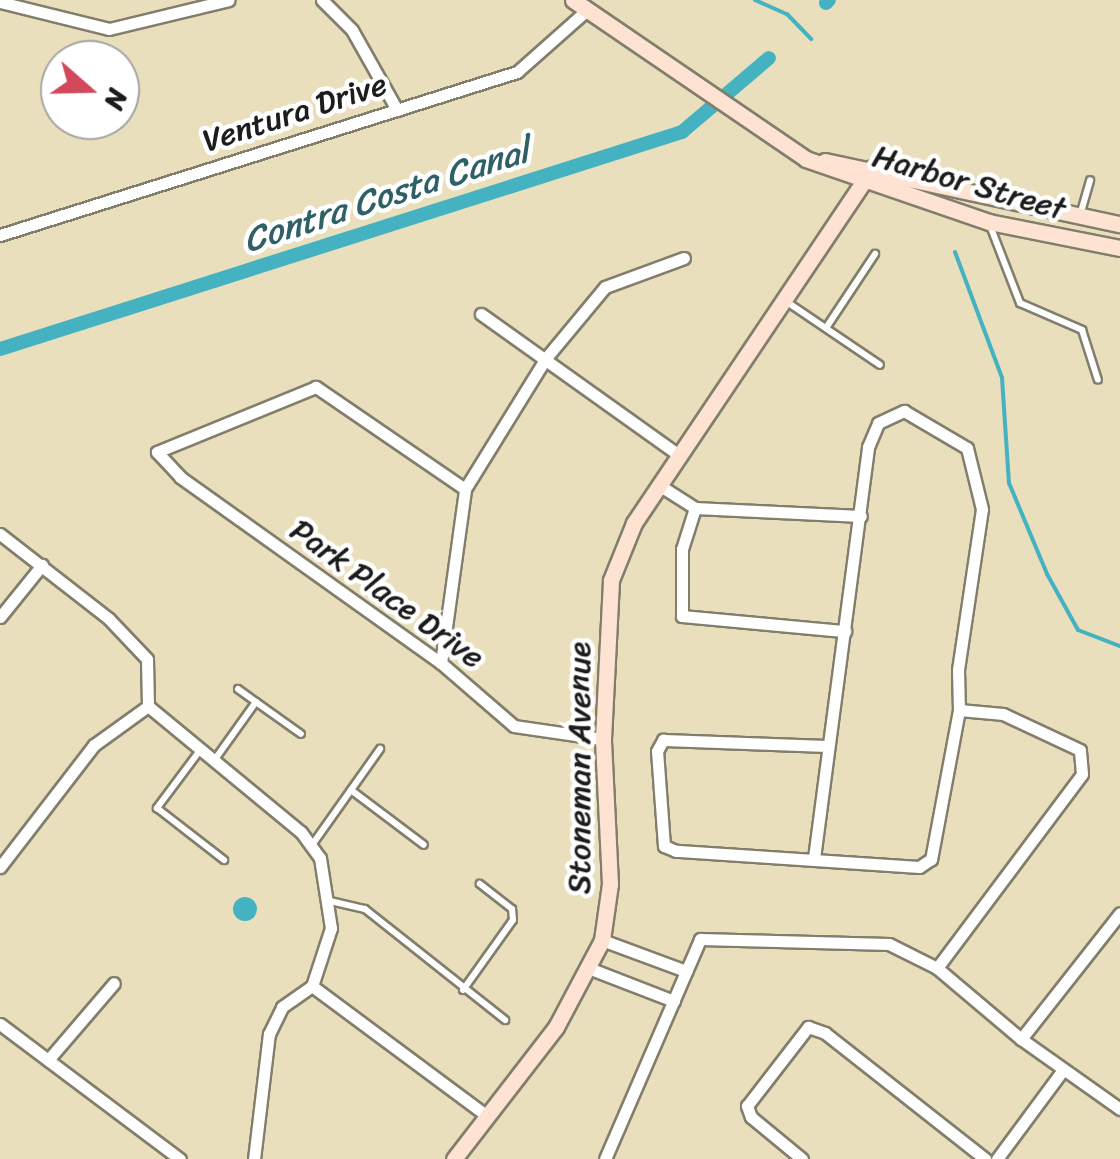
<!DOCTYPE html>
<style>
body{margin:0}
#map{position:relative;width:1120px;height:1159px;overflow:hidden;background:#e9dfbc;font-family:Sriracha,sans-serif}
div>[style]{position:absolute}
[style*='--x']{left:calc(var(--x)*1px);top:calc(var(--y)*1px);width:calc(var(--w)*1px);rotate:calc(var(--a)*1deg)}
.water>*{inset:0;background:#44b2c1}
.round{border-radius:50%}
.stream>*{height:4px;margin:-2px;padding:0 2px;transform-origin:2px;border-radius:2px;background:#44b2c1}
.canal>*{height:14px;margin:-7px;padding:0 7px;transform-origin:7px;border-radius:7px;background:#44b2c1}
.roads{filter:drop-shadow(2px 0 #827e6c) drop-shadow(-2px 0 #827e6c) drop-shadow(0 2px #827e6c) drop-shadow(0 -2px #827e6c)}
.lane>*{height:6px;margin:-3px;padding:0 3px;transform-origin:3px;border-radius:3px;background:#fff}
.street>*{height:11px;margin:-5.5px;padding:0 5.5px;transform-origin:5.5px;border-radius:5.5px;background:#fff}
.secondary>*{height:15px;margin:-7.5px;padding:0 7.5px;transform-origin:7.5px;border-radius:7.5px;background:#fee3d2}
span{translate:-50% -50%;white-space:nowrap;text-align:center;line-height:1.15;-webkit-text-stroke:9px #fff;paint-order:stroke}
.street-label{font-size:32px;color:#1c1c1c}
.water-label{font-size:35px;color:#2e6066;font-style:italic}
.north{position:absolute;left:40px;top:40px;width:100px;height:100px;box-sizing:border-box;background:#fff;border:2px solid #a4a4a4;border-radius:50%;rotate:110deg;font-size:28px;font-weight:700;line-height:40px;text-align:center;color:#1c1c1c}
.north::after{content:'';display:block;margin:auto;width:35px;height:45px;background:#d1495b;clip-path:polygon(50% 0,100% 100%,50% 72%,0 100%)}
</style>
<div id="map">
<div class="water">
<i class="round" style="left:233px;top:897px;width:24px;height:24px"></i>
</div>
<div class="stream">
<i style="--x:755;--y:0;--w:35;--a:24"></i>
<i style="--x:787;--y:14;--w:35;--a:46"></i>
<i style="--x:955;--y:252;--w:134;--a:69.5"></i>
<i style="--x:1002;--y:378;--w:105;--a:86.2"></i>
<i style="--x:1009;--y:483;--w:99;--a:67.3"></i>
<i style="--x:1047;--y:574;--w:64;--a:61"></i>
<i style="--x:1078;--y:630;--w:45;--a:20.9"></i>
</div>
<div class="canal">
<i style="--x:826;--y:3;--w:4;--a:-45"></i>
<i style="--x:0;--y:349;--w:716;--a:-17.65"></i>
<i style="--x:682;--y:132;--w:114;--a:-40.4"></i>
</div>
<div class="roads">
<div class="lane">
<i style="--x:1081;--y:212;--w:33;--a:-74"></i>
<i style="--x:989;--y:223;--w:86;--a:68.8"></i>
<i style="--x:1020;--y:303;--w:68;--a:23.5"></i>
<i style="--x:1082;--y:330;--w:52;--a:72.3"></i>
<i style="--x:787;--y:302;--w:112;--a:34.1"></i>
<i style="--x:826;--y:328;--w:89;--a:-56.5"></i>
<i style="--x:238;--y:689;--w:22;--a:36"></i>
<i style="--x:198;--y:753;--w:69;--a:126.7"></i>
<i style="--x:157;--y:808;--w:85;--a:37.8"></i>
<i style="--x:213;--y:762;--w:74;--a:-54.4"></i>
<i style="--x:256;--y:702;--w:55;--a:35.4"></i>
<i style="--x:351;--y:790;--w:91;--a:37"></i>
<i style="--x:312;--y:845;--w:118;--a:-54.7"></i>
<i style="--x:330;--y:901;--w:36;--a:13"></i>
<i style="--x:365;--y:909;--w:179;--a:38.4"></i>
<i style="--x:463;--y:990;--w:86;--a:-54.5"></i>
<i style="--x:513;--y:920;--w:11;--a:-95"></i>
<i style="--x:512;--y:909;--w:41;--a:-142"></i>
</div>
<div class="street">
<i style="--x:322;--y:0;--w:42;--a:45"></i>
<i style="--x:352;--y:30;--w:92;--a:60.6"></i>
<i style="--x:0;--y:2;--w:112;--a:13.9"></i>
<i style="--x:109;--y:29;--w:123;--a:-13.6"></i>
<i style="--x:0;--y:235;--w:542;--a:-17.5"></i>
<i style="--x:517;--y:72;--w:94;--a:-41.5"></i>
<i style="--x:481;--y:314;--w:243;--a:35.5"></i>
<i style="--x:659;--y:485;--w:43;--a:32.6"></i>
<i style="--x:695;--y:508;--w:166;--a:2.8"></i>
<i style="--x:465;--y:489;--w:181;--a:-145.6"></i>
<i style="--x:316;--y:387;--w:172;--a:157.8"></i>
<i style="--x:157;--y:452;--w:34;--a:47"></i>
<i style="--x:180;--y:477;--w:320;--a:35.5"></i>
<i style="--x:441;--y:663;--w:96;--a:40.8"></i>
<i style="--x:514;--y:726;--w:90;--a:8.3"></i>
<i style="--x:695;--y:508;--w:43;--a:107.6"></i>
<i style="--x:682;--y:549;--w:67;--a:90"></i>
<i style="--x:682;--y:616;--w:164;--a:5.3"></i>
<i style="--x:0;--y:534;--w:138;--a:37.9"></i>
<i style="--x:109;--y:619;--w:55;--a:46.5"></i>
<i style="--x:147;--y:659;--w:47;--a:88.8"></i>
<i style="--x:148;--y:706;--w:198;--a:39.5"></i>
<i style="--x:301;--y:832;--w:32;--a:54"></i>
<i style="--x:320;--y:858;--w:71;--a:81.1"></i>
<i style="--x:331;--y:928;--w:61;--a:108.1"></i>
<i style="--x:0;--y:617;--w:67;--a:-51.1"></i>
<i style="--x:441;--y:663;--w:176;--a:-82.1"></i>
<i style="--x:465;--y:489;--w:154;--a:-58.3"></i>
<i style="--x:546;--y:358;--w:92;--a:-50.3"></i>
<i style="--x:605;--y:287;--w:84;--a:-20.2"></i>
<i style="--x:814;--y:858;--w:415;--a:-82.5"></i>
<i style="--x:868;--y:447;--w:26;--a:-67"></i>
<i style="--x:878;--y:423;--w:29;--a:-25"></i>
<i style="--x:904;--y:411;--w:73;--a:30.4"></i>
<i style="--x:967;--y:448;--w:63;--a:76.2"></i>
<i style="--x:982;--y:509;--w:163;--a:98.5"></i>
<i style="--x:958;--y:670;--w:40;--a:88.6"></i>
<i style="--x:959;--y:710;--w:152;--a:100.6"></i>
<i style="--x:931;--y:859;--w:14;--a:146"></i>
<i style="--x:919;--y:867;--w:244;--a:-176.2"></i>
<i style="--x:676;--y:851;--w:13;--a:-157"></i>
<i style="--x:664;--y:846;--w:95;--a:-94.2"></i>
<i style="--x:657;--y:751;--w:13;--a:-61"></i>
<i style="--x:663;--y:740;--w:165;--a:2.1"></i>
<i style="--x:0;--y:867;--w:154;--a:-52.4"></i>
<i style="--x:94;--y:745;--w:67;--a:-35.8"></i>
<i style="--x:602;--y:940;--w:90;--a:20.3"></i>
<i style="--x:937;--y:968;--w:242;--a:-53.2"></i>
<i style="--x:1082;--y:774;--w:24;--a:-95"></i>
<i style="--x:1080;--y:750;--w:85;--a:-154.9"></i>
<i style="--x:1003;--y:714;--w:44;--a:-174.8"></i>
<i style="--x:591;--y:969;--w:89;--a:21.1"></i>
<i style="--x:312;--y:986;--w:217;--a:36.6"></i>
<i style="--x:0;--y:1024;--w:225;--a:36.9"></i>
<i style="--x:1021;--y:1039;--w:160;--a:-51.8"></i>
<i style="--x:48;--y:1060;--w:101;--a:-49.4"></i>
<i style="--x:254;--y:1159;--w:126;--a:-83.2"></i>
<i style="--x:269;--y:1034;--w:30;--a:-64"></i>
<i style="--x:282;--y:1007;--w:37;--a:-35"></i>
<i style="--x:605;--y:1159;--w:240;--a:-66.6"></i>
<i style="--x:700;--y:939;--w:189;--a:1.5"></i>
<i style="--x:889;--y:944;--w:54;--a:26.6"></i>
<i style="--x:937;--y:968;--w:110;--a:40.2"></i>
<i style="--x:1021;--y:1039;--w:121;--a:35.3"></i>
<i style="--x:802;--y:1159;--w:66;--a:-140.5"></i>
<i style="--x:751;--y:1117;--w:12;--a:-110"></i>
<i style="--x:747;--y:1106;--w:100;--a:-52.3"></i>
<i style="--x:808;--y:1027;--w:18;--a:19"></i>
<i style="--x:825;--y:1033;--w:204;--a:38.2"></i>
<i style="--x:997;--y:1159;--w:109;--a:-53.5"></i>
</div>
<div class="secondary">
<i style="--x:573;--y:0;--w:282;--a:34.3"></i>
<i style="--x:806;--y:159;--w:194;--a:19"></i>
<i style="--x:989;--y:222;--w:134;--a:11.2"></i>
<i style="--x:825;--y:161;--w:302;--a:12.1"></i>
<i style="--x:454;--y:1159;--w:167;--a:-52.3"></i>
<i style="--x:556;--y:1027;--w:98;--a:-62.1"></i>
<i style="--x:602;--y:940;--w:57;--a:-81.9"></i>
<i style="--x:610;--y:884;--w:145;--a:-92.8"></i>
<i style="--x:603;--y:739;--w:159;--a:-87.1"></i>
<i style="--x:611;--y:580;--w:61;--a:-68"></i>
<i style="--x:634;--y:523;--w:428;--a:-56.1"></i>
</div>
</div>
<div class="street-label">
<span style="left:295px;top:113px;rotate:-18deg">Ventura Drive</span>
<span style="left:969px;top:183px;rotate:16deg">Harbor Street</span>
<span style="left:387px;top:594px;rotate:36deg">Park Place Drive</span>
<span style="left:580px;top:768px;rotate:-90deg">Stoneman Avenue</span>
</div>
<div class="water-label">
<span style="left:386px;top:195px;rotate:-18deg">Contra Costa Canal</span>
</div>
<div class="north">N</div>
</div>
